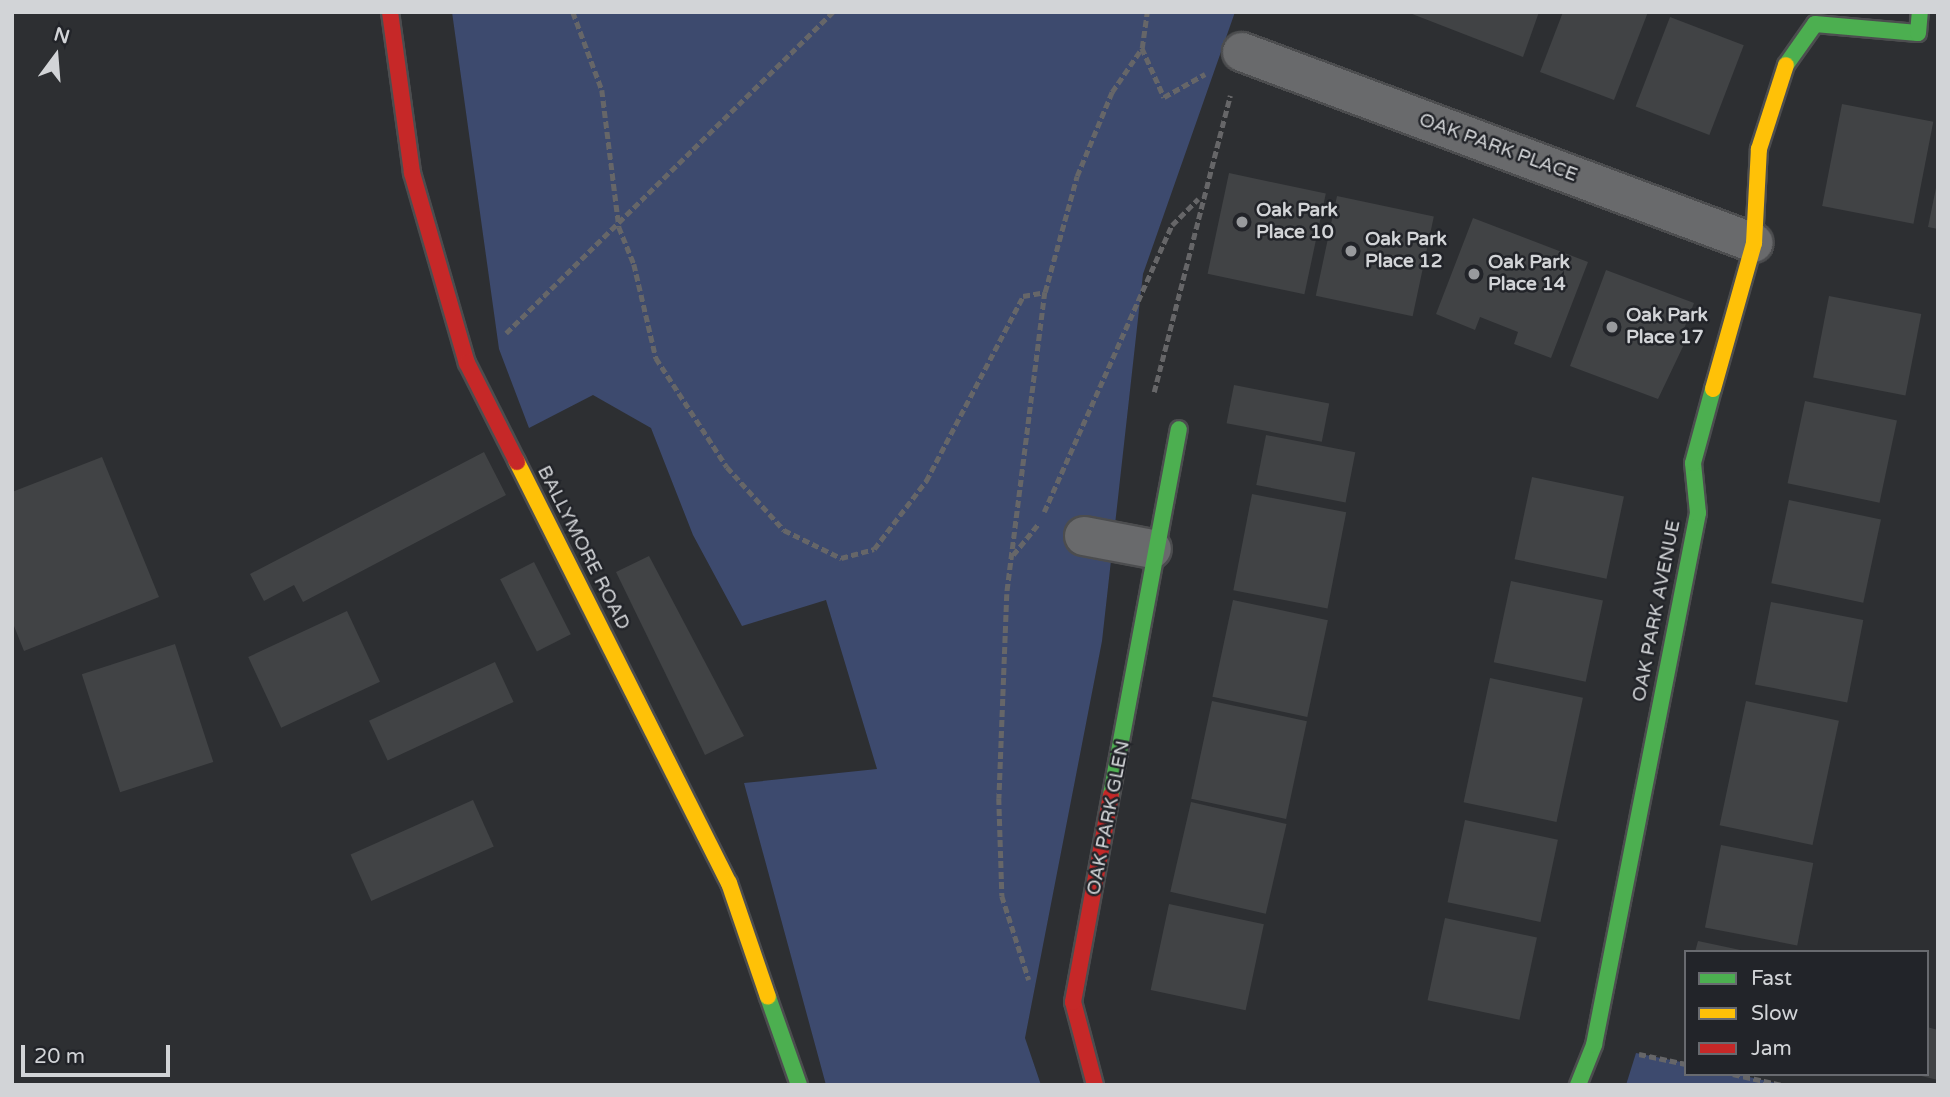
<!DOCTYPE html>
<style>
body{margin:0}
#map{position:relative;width:1950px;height:1097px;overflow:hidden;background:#2d2f32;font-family:"Varela Round",sans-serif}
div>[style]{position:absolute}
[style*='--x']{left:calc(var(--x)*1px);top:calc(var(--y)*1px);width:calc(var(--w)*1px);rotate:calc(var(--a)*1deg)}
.green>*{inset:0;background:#3d4a6e}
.building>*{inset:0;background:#414345;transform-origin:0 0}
.path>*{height:4.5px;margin-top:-2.25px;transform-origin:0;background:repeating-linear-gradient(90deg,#666668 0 7px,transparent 0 10.5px)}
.roads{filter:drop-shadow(2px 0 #4c4d4f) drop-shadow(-2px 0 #4c4d4f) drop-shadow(0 2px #4c4d4f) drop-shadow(0 -2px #4c4d4f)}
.street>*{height:38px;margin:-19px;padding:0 19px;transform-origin:19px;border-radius:19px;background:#696a6c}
.fast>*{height:16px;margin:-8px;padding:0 8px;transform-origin:8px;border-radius:8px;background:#4caf50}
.slow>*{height:16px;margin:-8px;padding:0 8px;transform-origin:8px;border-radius:8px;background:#ffc107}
.jam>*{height:16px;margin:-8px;padding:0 8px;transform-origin:8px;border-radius:8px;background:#c62828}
.dots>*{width:19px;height:19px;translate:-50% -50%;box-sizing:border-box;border:4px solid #222429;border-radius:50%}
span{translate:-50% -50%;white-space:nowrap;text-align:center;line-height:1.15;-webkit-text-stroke:5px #222429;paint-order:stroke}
.street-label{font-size:19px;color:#d2d4d7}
.poi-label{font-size:19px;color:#d2d4d7;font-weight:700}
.left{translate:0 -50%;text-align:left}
.frame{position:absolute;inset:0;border:14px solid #d2d4d7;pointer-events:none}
.legend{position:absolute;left:1684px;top:950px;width:245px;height:126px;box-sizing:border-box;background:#222429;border:2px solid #686a6f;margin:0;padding:9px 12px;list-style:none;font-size:21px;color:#d2d4d7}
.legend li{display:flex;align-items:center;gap:14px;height:35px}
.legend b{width:35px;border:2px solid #686a6f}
.north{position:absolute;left:21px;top:21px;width:70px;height:70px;-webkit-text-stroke:5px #222429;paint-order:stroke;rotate:16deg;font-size:19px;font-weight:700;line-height:28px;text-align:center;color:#d2d4d7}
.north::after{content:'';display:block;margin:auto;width:24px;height:32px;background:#d2d4d7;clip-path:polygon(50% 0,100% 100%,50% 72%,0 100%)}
.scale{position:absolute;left:21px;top:1045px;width:149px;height:32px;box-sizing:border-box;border:4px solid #d2d4d7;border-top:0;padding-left:9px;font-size:21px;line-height:24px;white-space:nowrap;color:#d2d4d7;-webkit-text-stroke:5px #222429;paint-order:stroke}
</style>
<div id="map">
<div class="green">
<i style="clip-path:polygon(452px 12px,1235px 12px,1143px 274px,1102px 641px,1025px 1038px,1041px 1085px,826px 1085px,744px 783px,877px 769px,826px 600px,742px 626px,693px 535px,651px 428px,593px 395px,529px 428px,499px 349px)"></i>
<i style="clip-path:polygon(1636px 1053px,1686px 1063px,1686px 1074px,1736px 1074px,1784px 1085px,1626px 1085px)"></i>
</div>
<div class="building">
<i style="clip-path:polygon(1407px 12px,1539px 12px,1523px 57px)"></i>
<i style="clip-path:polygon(1563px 12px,1648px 12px,1614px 100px,1540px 72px)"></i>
<i style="left:1670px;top:17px;width:79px;height:96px;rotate:21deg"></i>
<i style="left:1842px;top:104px;width:93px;height:104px;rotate:11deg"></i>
<i style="left:1229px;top:173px;width:99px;height:103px;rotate:12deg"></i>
<i style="clip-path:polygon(1937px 183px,1938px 183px,1938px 229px,1928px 227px)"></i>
<i style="left:1337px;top:196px;width:99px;height:102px;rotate:12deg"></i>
<i style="clip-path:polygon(1473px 218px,1588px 262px,1551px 358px,1514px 344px,1518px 332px,1480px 317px,1475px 330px,1436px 314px)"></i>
<i style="clip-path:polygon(1606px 270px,1694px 303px,1682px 334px,1688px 336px,1658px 399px,1570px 366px)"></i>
<i style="left:1829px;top:296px;width:94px;height:83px;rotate:11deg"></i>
<i style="left:1234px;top:385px;width:97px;height:39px;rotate:11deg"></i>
<i style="left:1805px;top:401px;width:94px;height:84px;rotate:12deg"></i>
<i style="left:1266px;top:435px;width:91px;height:51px;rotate:11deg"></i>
<i style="clip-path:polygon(484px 452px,506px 495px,303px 602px,294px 585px,264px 601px,250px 574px)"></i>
<i style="clip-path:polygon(102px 457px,159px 597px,24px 651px,12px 621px,12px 492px)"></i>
<i style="left:1532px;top:477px;width:94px;height:84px;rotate:12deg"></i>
<i style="left:1252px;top:494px;width:96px;height:98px;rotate:11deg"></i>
<i style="left:1789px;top:500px;width:94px;height:85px;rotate:12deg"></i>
<i style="clip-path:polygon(649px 556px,744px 736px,705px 755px,616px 572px)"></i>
<i style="left:534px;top:562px;width:81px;height:38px;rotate:63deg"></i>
<i style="left:1511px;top:581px;width:94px;height:83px;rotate:12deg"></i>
<i style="left:1233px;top:600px;width:97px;height:99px;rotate:12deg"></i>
<i style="left:1771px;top:602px;width:94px;height:84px;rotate:11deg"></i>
<i style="left:347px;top:611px;width:78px;height:109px;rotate:65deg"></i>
<i style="left:175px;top:644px;width:124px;height:98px;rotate:72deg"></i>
<i style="left:495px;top:662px;width:44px;height:139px;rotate:65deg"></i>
<i style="left:1490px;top:678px;width:95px;height:127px;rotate:12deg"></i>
<i style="left:1212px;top:701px;width:97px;height:100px;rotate:12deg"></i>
<i style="left:1746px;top:701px;width:95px;height:127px;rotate:12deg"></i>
<i style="left:473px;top:800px;width:51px;height:134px;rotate:66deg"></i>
<i style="left:1191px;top:802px;width:98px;height:92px;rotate:13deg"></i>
<i style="left:1465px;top:820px;width:95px;height:84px;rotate:12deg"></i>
<i style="left:1721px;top:845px;width:94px;height:84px;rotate:11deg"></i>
<i style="left:1169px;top:904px;width:97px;height:88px;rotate:12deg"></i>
<i style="left:1445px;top:918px;width:94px;height:84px;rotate:12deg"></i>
<i style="clip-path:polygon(1698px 941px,1745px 951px,1745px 952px,1695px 952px)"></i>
<i style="clip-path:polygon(1927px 1027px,1938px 1030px,1938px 1080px,1917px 1075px,1927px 1074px)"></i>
</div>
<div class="path">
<i style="--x:573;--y:12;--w:83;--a:69.6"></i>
<i style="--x:602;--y:90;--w:138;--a:82.9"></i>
<i style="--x:619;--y:227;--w:40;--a:68"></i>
<i style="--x:634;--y:264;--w:97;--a:76.8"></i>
<i style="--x:656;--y:358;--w:130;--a:56.9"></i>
<i style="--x:727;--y:467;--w:85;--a:47.9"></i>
<i style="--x:784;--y:530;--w:64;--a:26.2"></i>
<i style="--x:841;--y:558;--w:34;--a:-15"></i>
<i style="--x:874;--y:549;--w:86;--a:-52.6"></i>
<i style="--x:926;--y:481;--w:209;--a:-62.3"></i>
<i style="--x:1023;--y:296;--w:22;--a:-10"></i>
<i style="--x:1045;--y:292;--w:304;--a:97.2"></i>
<i style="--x:1007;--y:594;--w:204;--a:92.2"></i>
<i style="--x:999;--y:798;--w:98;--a:88.2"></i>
<i style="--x:1002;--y:896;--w:88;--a:72.2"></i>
<i style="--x:1142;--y:48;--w:54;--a:65.8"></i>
<i style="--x:1164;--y:97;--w:47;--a:-29.3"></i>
<i style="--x:1045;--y:292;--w:120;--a:-74.6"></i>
<i style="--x:1077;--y:176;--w:91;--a:-67.4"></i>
<i style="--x:1112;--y:92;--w:53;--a:-55.7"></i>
<i style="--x:1142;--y:48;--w:36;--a:-82"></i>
<i style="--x:506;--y:333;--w:458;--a:-44.5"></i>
<i style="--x:1154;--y:392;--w:306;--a:-75.6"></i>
<i style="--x:1044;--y:512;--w:314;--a:-66"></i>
<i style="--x:1172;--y:225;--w:37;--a:-45"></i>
<i style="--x:1013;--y:555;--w:41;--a:-50.9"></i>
<i style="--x:1639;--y:1054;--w:48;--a:12"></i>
<i style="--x:1733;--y:1074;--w:50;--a:12.7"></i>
</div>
<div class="roads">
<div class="street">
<i style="--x:1242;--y:52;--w:546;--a:20.46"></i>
<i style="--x:1084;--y:536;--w:69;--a:10.8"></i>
</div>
<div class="fast">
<i style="--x:1786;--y:65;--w:50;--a:-54.7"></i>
<i style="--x:1815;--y:24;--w:103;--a:5"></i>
<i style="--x:1918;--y:33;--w:21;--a:-85"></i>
<i style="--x:1111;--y:795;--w:372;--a:-79.5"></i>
<i style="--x:768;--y:997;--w:93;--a:70.6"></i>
<i style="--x:1578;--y:1085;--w:43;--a:-68.2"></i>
<i style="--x:1594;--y:1045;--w:542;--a:-78.94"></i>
<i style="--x:1698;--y:513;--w:50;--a:-95.7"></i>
<i style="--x:1693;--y:463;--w:77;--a:-74.9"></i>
</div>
<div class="slow">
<i style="--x:1713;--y:389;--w:152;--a:-74.3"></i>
<i style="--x:1754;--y:243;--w:94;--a:-87"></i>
<i style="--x:1759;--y:149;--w:88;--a:-72.2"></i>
<i style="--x:517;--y:462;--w:471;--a:63.3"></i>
<i style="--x:729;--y:883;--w:120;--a:71.1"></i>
</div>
<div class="jam">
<i style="--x:390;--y:12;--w:162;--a:82.2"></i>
<i style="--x:412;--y:173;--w:198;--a:73.9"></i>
<i style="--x:467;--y:363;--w:111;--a:63.2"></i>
<i style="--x:1095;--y:1085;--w:86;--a:-104.8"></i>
<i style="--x:1073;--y:1002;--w:210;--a:-79.6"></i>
</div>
</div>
<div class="dots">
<i style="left:1242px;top:222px;background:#989a9d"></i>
<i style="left:1351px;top:251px;background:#989a9d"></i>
<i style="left:1474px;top:274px;background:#989a9d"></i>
<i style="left:1612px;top:327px;background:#989a9d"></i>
</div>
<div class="street-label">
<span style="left:1498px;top:148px;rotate:20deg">OAK PARK PLACE</span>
<span style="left:583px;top:548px;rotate:63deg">BALLYMORE ROAD</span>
<span style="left:1657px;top:611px;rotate:-79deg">OAK PARK AVENUE</span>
<span style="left:1109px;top:818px;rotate:-79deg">OAK PARK GLEN</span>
</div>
<div class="poi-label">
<span class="left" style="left:1256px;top:222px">Oak Park<br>Place 10</span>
<span class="left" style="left:1365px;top:251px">Oak Park<br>Place 12</span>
<span class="left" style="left:1488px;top:274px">Oak Park<br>Place 14</span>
<span class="left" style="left:1626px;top:327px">Oak Park<br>Place 17</span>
</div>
<div class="frame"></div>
<ul class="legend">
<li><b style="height:9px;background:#4caf50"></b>Fast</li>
<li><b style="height:9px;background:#ffc107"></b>Slow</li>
<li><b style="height:9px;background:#c62828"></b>Jam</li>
</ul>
<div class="north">N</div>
<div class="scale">20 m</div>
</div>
